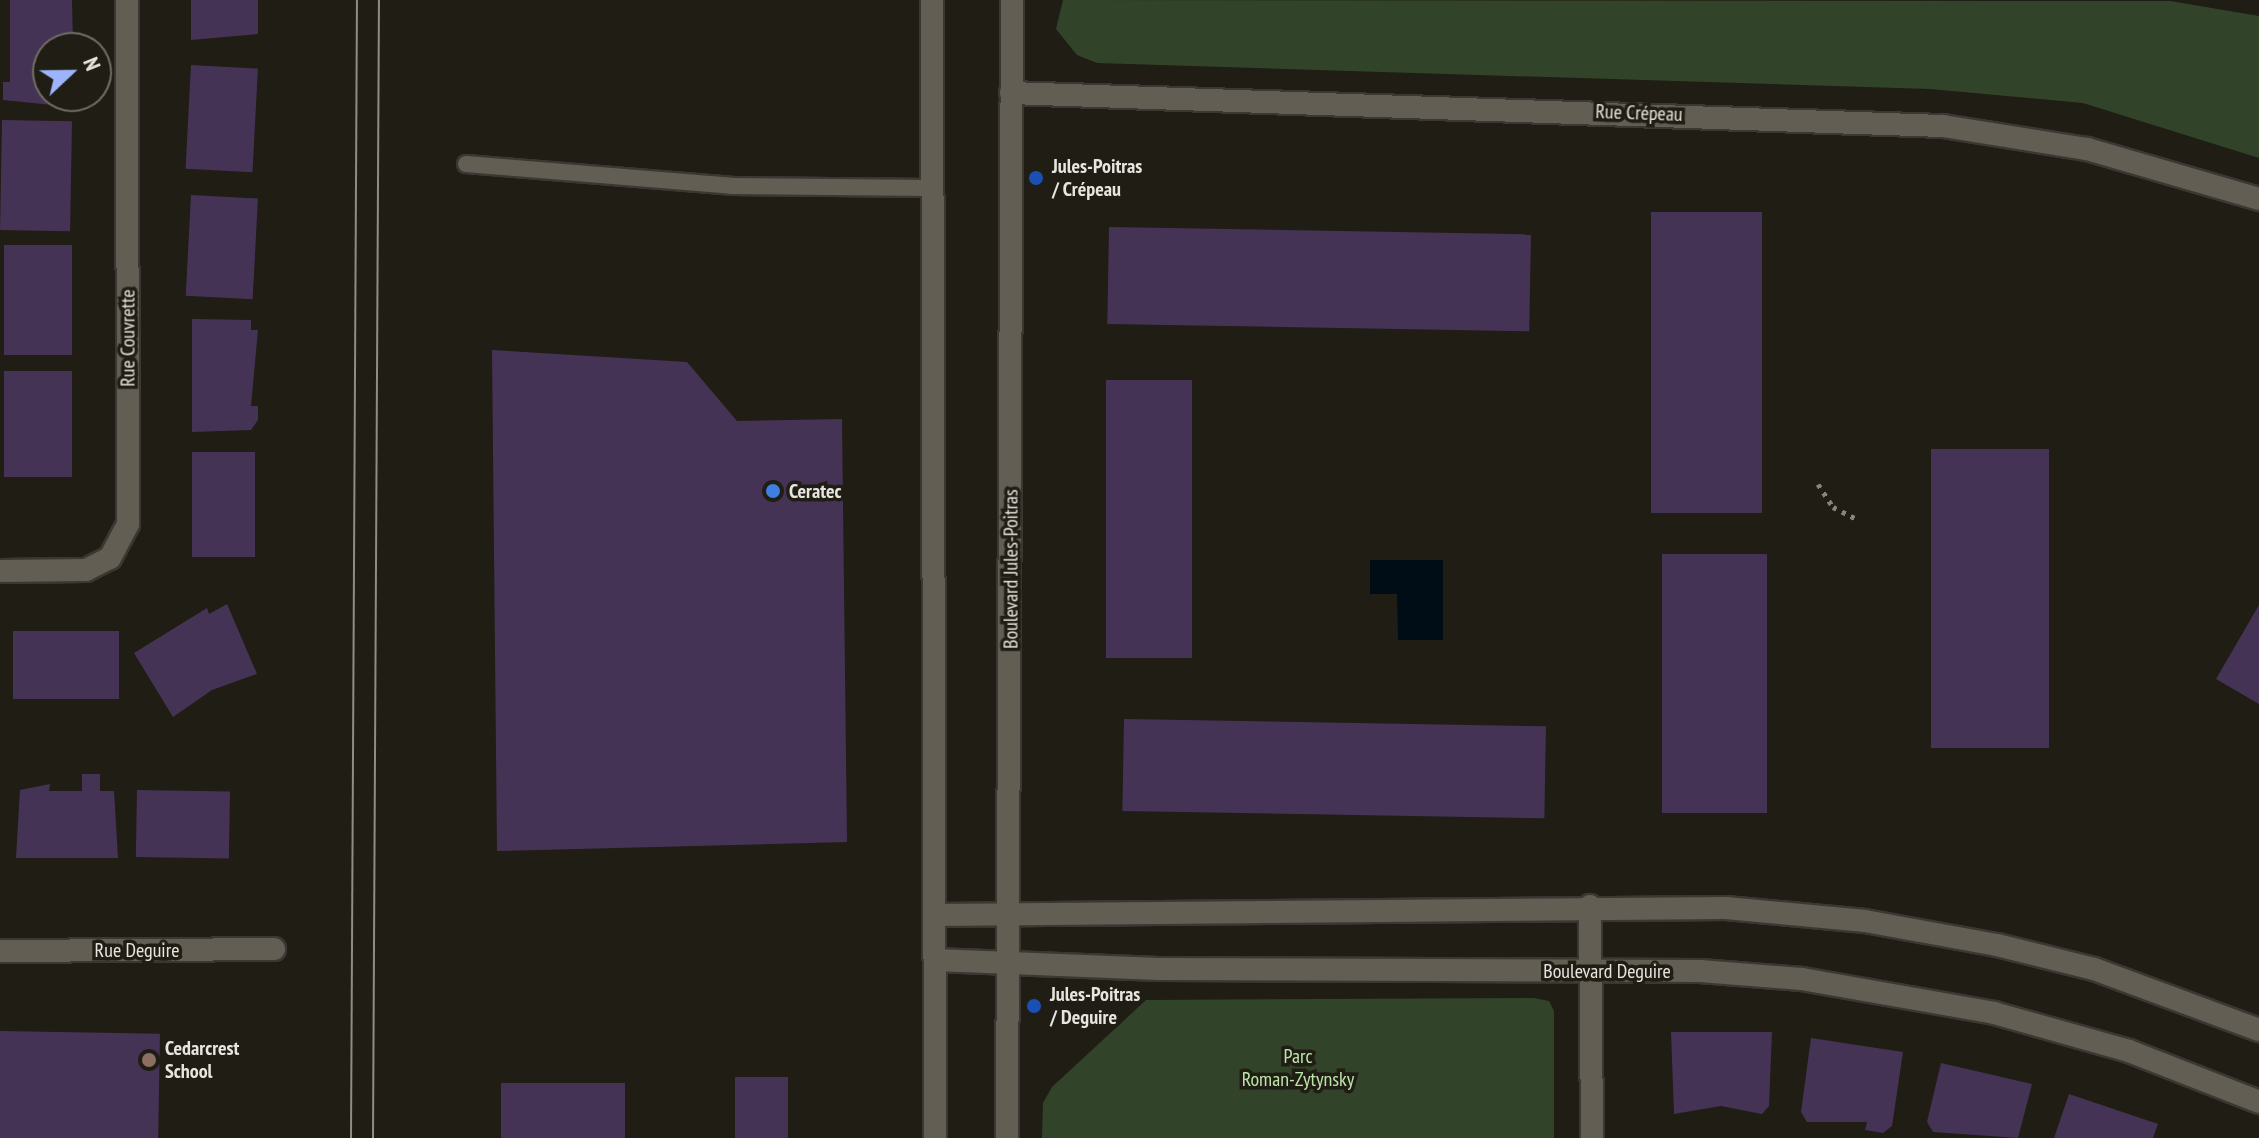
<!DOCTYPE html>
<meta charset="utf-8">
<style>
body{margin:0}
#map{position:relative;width:2259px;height:1138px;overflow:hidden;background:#201d14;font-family:"PT Sans Narrow",sans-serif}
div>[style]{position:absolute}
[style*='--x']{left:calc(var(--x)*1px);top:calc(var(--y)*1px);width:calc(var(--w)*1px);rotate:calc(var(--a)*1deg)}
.green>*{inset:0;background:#314429}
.water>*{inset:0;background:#000c16}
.building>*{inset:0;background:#453356;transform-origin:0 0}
.path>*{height:5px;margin-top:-2.5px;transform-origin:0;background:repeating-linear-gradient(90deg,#87847d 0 4px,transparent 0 10px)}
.roads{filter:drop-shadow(2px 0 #3b3833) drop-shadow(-2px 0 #3b3833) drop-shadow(0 2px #3b3833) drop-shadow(0 -2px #3b3833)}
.service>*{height:16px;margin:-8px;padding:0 8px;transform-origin:8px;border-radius:8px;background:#625e54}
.minor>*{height:22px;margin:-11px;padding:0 11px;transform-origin:11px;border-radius:11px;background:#625e54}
.tertiary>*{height:22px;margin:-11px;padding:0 11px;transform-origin:11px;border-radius:11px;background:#625e54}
.tram>*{height:2px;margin:-1px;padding:0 1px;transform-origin:1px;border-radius:1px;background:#8e8c85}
.dots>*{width:22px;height:22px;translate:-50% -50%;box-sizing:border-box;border:4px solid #201d14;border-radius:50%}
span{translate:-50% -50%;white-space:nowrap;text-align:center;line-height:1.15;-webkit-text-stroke:7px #201d14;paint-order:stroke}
.street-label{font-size:20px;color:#e7e5df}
.poi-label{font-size:20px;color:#e7e5df;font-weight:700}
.left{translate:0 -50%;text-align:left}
.park-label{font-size:20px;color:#bce6aa}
.north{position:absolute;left:32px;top:32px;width:80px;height:80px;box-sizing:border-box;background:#201d14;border:2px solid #706d65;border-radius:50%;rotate:68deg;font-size:22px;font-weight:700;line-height:32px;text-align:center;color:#e7e5df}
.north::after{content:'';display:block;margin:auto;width:28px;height:36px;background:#9db4fd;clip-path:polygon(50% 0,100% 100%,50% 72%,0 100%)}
</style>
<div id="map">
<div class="green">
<i style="clip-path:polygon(1063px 0,2170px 1px,2259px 16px,2259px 158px,2083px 103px,1930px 89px,1097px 63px,1077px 55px,1056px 29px)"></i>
<i style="clip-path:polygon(1534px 998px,1549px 1001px,1554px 1011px,1554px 1138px,1042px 1138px,1043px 1103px,1052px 1087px,1146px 1000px)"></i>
</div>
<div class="water">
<i style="clip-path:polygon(1370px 560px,1443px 560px,1443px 640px,1398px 640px,1397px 594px,1370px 594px)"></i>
</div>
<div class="building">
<i style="clip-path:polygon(10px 0,72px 0,73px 48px,48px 48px,48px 96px,73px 96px,73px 107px,3px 100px,3px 82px,10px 82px)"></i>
<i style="clip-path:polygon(191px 0,258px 0,258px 34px,191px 40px)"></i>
<i style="left:191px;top:65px;width:67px;height:104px;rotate:3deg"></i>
<i style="left:2px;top:120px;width:70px;height:110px;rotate:1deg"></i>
<i style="left:191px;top:195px;width:67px;height:101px;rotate:3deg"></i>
<i style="left:1651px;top:212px;width:111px;height:301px"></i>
<i style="left:1109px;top:227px;width:422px;height:97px;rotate:1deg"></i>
<i style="left:4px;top:245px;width:68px;height:110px"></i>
<i style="clip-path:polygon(192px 319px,251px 320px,251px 330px,258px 330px,251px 406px,258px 406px,258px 420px,251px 430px,192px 432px)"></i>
<i style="clip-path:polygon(492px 350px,687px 362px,737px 421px,842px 419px,847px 842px,497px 851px)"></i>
<i style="left:4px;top:371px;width:68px;height:106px"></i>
<i style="left:1192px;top:380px;width:278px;height:86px;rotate:90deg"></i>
<i style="left:2049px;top:449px;width:299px;height:118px;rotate:90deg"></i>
<i style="left:192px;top:452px;width:63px;height:105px"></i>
<i style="left:1662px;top:554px;width:105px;height:259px"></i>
<i style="clip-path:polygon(227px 604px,257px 674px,212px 690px,173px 717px,134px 653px,207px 608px,209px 614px)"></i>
<i style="clip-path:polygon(2259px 605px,2259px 704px,2216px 679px)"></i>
<i style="left:13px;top:631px;width:106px;height:68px"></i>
<i style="left:1124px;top:719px;width:422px;height:92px;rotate:1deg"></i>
<i style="clip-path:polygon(82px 774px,100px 774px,100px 791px,114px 791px,118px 858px,16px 858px,20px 790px,50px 784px,49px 791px,82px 791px)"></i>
<i style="left:137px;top:790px;width:93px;height:67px;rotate:1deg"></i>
<i style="left:0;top:1031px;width:160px;height:107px;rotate:1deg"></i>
<i style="clip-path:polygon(1671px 1032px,1772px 1032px,1769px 1106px,1762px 1114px,1721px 1106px,1674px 1114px)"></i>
<i style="clip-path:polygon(1811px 1038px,1903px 1052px,1892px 1126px,1883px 1133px,1865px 1130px,1867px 1122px,1807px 1122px,1801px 1112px)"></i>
<i style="clip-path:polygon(1941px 1063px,2032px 1084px,2018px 1138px,1933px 1132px,1927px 1122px)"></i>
<i style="left:735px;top:1077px;width:53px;height:61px"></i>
<i style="left:501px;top:1083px;width:124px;height:55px"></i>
<i style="clip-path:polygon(2069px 1094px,2158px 1124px,2153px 1138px,2054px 1138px)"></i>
</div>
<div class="path">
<i style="--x:1818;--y:484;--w:27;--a:57"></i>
<i style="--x:1833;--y:507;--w:25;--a:27"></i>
</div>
<div class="roads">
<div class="service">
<i style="--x:466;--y:164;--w:266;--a:4.7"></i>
<i style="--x:731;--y:186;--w:200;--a:0.6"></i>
</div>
<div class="minor">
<i style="--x:1011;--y:93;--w:933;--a:2.03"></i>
<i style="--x:1943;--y:126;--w:146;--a:9.1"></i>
<i style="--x:2087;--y:149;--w:179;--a:16.2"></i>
<i style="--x:0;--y:571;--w:86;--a:-0.7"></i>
<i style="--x:86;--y:570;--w:27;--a:-27"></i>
<i style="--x:110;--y:558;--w:38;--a:-62"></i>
<i style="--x:128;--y:524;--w:524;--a:-90.11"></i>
<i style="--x:1590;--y:906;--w:232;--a:89.5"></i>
<i style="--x:936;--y:915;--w:790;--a:-0.51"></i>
<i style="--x:1726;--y:908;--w:140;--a:5.3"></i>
<i style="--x:1865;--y:921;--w:134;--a:10.3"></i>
<i style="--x:1997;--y:945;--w:100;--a:13.9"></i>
<i style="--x:2094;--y:969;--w:176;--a:20.3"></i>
<i style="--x:0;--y:951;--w:274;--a:-0.4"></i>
<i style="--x:936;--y:960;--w:223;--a:2.3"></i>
<i style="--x:1159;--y:969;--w:541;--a:0.21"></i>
<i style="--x:1700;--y:971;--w:102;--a:4.5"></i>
<i style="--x:1802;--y:979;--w:195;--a:10"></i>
<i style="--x:1994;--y:1013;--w:140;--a:15.7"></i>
<i style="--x:2129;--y:1051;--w:140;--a:21.4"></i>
</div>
<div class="tertiary">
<i style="--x:932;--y:0;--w:1138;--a:89.85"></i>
<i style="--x:1007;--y:1138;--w:1138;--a:-89.75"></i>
</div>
</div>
<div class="tram">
<i style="--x:351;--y:1138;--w:1138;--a:-89.7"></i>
<i style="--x:373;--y:1138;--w:1138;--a:-89.7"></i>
</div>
<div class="dots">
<i style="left:1036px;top:178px;background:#1a4fb4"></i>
<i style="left:773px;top:491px;background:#3f7fe0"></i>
<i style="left:1034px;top:1006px;background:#1a4fb4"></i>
<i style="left:149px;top:1060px;background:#8d6e63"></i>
</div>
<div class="street-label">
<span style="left:1639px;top:113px;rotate:2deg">Rue Crépeau</span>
<span style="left:128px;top:338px;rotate:-90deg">Rue Couvrette</span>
<span style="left:1011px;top:569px;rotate:-90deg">Boulevard Jules-Poitras</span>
<span style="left:137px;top:950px">Rue Deguire</span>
<span style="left:1607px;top:971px">Boulevard Deguire</span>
</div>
<div class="poi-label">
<span class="left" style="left:1052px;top:178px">Jules-Poitras<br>/ Crépeau</span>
<span class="left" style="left:789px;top:491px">Ceratec</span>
<span class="left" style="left:1050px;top:1006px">Jules-Poitras<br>/ Deguire</span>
<span class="left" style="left:165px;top:1060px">Cedarcrest<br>School</span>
</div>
<div class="park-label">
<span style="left:1298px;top:1068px">Parc<br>Roman-Zytynsky</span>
</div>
<div class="north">N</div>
</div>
